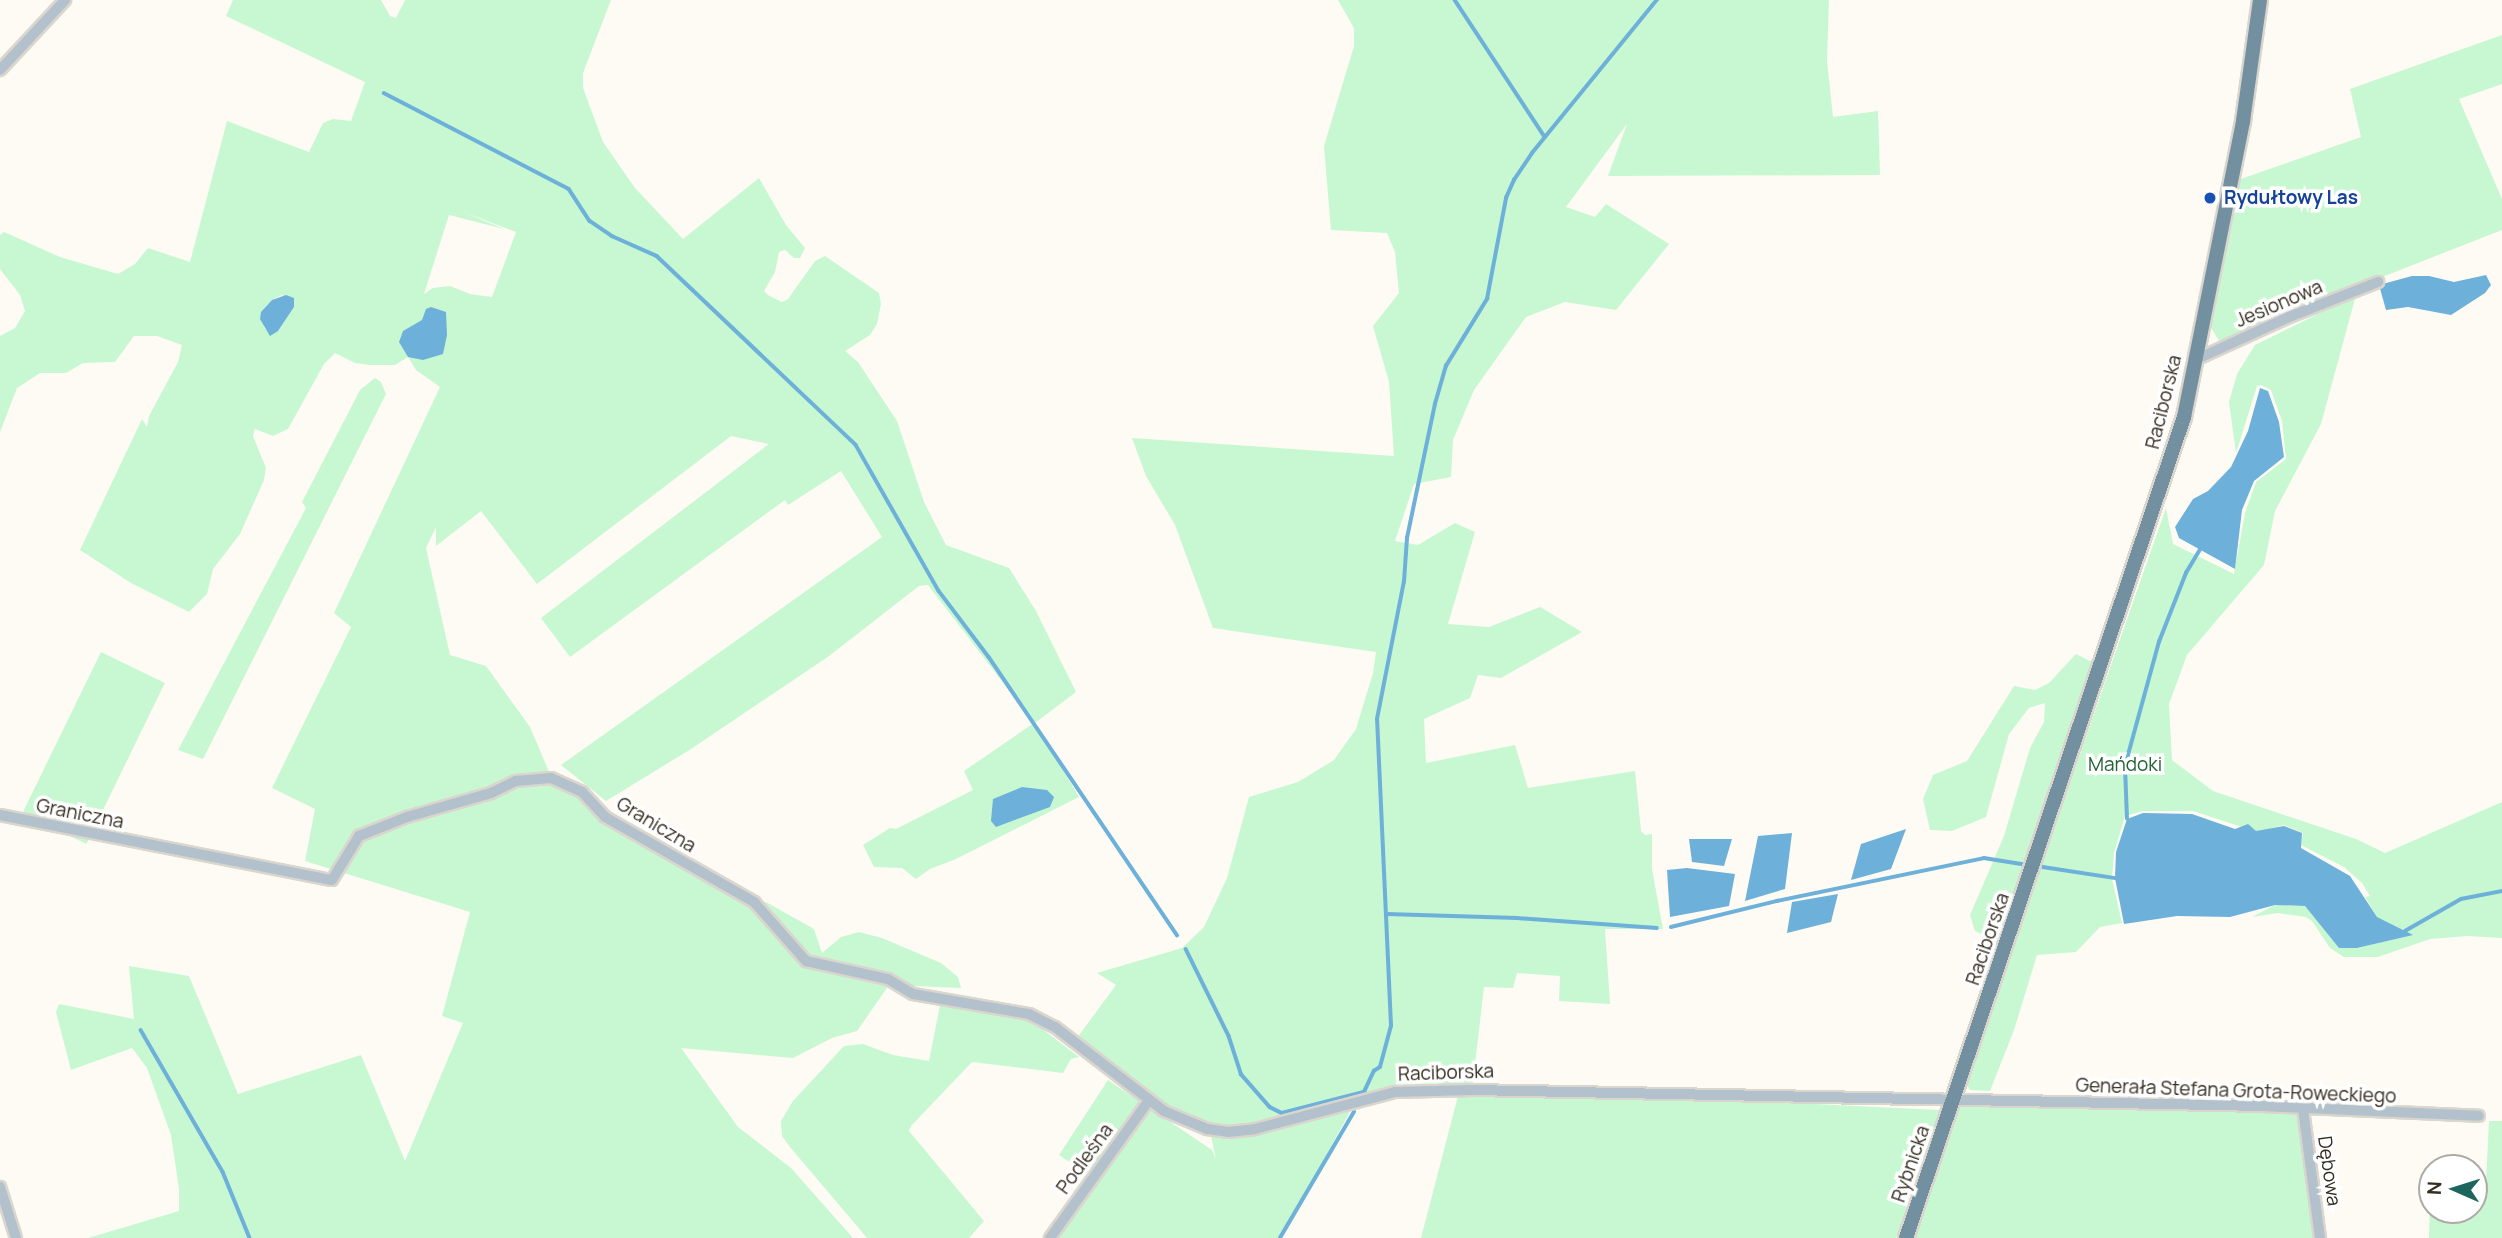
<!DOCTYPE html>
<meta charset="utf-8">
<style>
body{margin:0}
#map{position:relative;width:2502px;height:1238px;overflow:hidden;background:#fefbf4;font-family:Manrope,sans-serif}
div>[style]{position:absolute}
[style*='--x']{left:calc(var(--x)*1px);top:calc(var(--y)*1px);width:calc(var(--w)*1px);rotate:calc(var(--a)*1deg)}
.green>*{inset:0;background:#c7f8d1;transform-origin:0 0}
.water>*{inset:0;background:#6db0da}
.stream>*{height:3.5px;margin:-1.75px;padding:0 1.75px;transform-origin:1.75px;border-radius:1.75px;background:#6db0da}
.roads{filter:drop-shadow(2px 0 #dad6ce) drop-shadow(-2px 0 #dad6ce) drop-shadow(0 2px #dad6ce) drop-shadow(0 -2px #dad6ce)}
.minor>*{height:10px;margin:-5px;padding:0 5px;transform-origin:5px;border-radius:5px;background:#b2c1cb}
.primary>*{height:14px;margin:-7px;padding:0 7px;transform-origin:7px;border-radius:7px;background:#7390a1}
.dots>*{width:19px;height:19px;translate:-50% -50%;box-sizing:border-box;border:4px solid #fff;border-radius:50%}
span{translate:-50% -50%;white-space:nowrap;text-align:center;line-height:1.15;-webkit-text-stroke:7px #fff;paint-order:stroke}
.transit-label{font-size:19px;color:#164399;font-weight:700}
.left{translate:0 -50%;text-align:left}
.street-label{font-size:19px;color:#342d20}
.park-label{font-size:19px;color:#226336}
.north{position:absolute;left:2418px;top:1154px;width:70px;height:70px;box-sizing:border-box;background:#fff;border:2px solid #aeaba6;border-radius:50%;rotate:273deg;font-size:19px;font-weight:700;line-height:28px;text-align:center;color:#342d20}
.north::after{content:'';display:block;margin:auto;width:24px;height:32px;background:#1c665e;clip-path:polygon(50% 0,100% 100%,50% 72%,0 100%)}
</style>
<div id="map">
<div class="green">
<i style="clip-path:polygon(evenodd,233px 0,381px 0,390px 16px,396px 18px,405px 0,611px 0,583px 73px,583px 88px,603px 142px,635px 188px,683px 239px,759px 178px,786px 225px,805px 248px,800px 258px,794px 258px,785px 250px,779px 252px,775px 272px,764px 291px,768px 295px,782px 302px,788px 299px,815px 261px,825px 256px,879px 293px,881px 304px,877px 324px,870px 335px,845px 351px,858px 362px,897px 421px,924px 502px,946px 545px,1009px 568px,1036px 611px,1076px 692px,1035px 723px,1079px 797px,956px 859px,930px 869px,916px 879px,902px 868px,874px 867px,863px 845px,890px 828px,896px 829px,973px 790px,964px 771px,1034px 723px,928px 585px,919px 586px,829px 656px,691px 749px,606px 801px,561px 765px,882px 537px,841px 471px,788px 505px,785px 500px,570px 657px,541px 618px,769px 444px,731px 436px,537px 584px,481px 511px,436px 546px,436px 527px,426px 548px,450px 655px,486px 666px,530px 727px,555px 786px,577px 796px,607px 824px,749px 906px,766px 902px,814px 929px,822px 953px,841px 937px,859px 932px,882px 938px,941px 963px,958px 977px,961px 988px,889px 985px,857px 1031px,832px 1038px,793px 1058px,681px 1048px,738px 1127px,791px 1168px,853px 1238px,88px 1238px,179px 1211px,179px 1189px,171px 1135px,147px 1068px,132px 1048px,71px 1070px,56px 1012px,59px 1004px,134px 1019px,129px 966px,189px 976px,238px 1094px,361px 1055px,405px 1161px,463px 1023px,442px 1016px,470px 912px,305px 861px,315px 809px,272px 788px,351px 627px,334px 613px,440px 387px,416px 370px,408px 357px,395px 365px,370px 365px,355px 363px,335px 353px,324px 364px,288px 429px,273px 436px,255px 429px,253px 436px,266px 468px,264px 480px,240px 534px,213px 569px,207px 594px,189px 612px,131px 583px,80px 550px,142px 419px,147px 427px,149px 416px,178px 362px,182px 345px,157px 336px,134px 336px,115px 362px,83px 363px,66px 373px,40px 373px,17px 388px,0 432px,0 336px,15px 328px,25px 311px,20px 295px,0 269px,0 235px,4px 232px,60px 257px,118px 274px,135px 264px,148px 248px,190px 262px,227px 121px,309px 152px,323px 123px,333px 119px,351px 121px,365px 82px,226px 16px,233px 0,461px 211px,516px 232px,492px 297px,470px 294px,450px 286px,433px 288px,424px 294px,449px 215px,504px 229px,461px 211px,233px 0,282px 295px,294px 307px,278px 331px,265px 329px,261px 312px,272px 300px,282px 295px)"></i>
<i style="clip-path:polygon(1338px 0,1829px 0,1827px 61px,1833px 117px,1878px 111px,1880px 175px,1608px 176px,1627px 124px,1566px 207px,1595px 217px,1606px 204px,1669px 244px,1616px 310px,1565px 302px,1526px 317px,1474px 390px,1453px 440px,1451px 477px,1414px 484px,1395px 541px,1418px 545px,1455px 523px,1475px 532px,1448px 624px,1489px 627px,1540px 607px,1582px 632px,1501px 678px,1478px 675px,1470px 698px,1424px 719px,1426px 763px,1515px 745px,1528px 788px,1635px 771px,1641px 831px,1645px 835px,1652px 834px,1652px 869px,1663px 929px,1605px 929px,1610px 1004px,1559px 1001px,1560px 976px,1517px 973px,1513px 988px,1484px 987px,1472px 1090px,1395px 1092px,1228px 1132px,1187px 1116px,1148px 1095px,1077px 1038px,1116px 985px,1097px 973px,1182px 948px,1204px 927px,1227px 878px,1249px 797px,1298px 782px,1334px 760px,1356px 729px,1373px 673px,1376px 652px,1213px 628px,1175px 525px,1146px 476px,1132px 438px,1394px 456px,1389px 382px,1373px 326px,1399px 293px,1395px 252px,1387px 233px,1331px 230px,1324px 146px,1354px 46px,1354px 28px)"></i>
<i style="clip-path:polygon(2502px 35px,2502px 84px,2459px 99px,2502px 199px,2502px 230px,2219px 341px,2210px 326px,2238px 180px,2361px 137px,2350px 89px)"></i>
<i style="clip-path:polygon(2356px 295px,2321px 424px,2275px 511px,2264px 565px,2187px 655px,2169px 704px,2172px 760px,2213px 791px,2356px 839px,2385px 853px,2502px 802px,2502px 938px,2468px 936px,2430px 939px,2378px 957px,2344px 957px,2330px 948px,2312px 921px,2306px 917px,2278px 913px,2252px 917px,2275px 905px,2305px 906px,2339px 948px,2358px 948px,2411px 935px,2377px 917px,2365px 897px,2370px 896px,2362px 883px,2344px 867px,2301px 845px,2303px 833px,2284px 825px,2257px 832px,2193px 811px,2143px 811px,2125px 816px,2114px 853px,2112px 879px,2122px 923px,2100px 927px,2076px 952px,2037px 955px,2014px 1030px,1990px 1091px,1970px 1090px,1965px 1082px,2166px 508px,2173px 544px,2234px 574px,2245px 513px,2256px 482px,2286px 459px,2282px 421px,2271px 390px,2261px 385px,2257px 386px,2236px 453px,2229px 402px,2237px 374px,2255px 345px)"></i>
<i style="clip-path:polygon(375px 378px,381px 382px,386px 394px,203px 759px,178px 750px,306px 508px,302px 502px,360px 390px)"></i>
<i style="left:101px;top:652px;width:71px;height:179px;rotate:26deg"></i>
<i style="clip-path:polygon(2076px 654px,2100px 666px,2014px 921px,1986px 936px,1975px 931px,1970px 915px,2004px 836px,2030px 748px,2044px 722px,2045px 703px,2029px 708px,2009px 734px,1986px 817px,1952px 831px,1930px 830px,1923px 799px,1933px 775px,1967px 761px,2014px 686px,2035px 690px,2049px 683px)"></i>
<i style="clip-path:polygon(940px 1005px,1033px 1022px,1079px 1057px,1071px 1059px,1063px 1073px,972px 1062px,911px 1126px,909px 1131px,984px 1221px,969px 1238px,867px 1238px,790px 1147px,782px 1136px,781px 1121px,793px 1101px,844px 1046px,863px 1044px,893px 1055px,929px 1061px)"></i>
<i style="clip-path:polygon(1108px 1080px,1212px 1150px,1216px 1159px,1211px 1136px,1248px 1135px,1352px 1108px,1281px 1238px,1049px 1238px,1090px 1176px,1059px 1155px)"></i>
<i style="clip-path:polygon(1458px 1096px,1774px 1102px,1940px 1110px,1896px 1238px,1421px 1238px)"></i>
<i style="clip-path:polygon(1955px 1106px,2296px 1110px,2314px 1238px,1911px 1238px)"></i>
<i style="clip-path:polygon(2489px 1121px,2502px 1121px,2502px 1238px,2429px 1238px,2430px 1200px,2432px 1210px,2474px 1210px,2474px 1201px,2485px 1201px)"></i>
</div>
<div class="water">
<i style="clip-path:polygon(2486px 275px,2491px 285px,2485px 293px,2451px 315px,2408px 307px,2386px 310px,2379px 285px,2412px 276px,2429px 276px,2454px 282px)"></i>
<i style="clip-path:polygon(286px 295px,294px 298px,294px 307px,278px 331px,270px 336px,260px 319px,261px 312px,272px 300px)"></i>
<i style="clip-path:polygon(431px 307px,446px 312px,447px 335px,443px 354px,423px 360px,408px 357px,399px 342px,403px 331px,422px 320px,426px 309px)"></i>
<i style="clip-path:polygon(2260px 388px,2268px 391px,2279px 422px,2284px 457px,2254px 481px,2242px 510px,2235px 569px,2179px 538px,2175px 527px,2193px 499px,2208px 491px,2231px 467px,2248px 431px)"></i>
<i style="clip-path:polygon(1022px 787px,1047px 790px,1054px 797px,1050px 807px,996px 827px,991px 821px,993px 799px)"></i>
<i style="clip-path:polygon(2143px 813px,2192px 814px,2235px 829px,2248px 824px,2256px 831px,2284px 826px,2302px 833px,2301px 848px,2350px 876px,2377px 917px,2413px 935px,2357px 948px,2339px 948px,2305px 906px,2275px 905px,2230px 917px,2177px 916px,2124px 924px,2115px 878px,2116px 852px,2127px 819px)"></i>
<i style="clip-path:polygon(1906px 829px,1891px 869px,1851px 880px,1861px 844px)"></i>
<i style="clip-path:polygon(1792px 833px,1785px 889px,1745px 901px,1758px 836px)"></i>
<i style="clip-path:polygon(1689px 839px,1732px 839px,1724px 866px,1692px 862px)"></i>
<i style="clip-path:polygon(1687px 868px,1735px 874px,1729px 906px,1670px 917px,1667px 870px)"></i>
<i style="clip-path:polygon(1838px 894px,1831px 922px,1787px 933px,1792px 902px)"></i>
</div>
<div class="stream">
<i style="--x:1455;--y:0;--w:164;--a:56.7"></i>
<i style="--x:384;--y:93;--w:208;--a:27.4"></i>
<i style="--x:569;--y:189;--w:38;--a:57"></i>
<i style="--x:590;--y:221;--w:27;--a:34"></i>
<i style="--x:612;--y:236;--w:49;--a:24"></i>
<i style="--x:657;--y:256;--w:274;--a:43.5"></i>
<i style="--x:856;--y:445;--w:168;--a:60.4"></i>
<i style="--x:939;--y:591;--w:83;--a:52.9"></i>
<i style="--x:989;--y:657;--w:336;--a:55.9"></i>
<i style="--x:2127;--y:819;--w:53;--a:-92.2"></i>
<i style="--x:2125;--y:766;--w:129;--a:-74.7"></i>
<i style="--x:2159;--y:642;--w:74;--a:-68.6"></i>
<i style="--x:2186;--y:573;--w:27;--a:-59"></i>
<i style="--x:2043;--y:867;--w:73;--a:8.7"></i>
<i style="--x:1387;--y:914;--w:130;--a:1.8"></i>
<i style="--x:1517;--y:918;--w:140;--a:4.1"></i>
<i style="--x:1671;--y:927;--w:109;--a:-13.8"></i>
<i style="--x:1777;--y:901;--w:211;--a:-11.7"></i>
<i style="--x:1984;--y:858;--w:39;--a:9"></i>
<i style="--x:2405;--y:931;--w:64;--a:-29.7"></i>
<i style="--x:2461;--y:899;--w:42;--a:-11"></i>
<i style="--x:1186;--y:949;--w:97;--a:63.7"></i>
<i style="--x:1229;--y:1036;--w:40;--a:72"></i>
<i style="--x:1241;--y:1074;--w:44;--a:48.7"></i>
<i style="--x:1270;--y:1107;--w:13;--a:27"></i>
<i style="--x:1282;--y:1113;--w:85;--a:-14.4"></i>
<i style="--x:1364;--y:1092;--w:23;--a:-65"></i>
<i style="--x:1374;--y:1071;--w:7;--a:-34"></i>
<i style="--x:1380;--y:1067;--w:42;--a:-75"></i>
<i style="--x:1391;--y:1026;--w:307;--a:-92.6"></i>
<i style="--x:1377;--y:719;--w:140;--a:-78.9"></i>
<i style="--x:1404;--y:582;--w:44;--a:-86.1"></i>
<i style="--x:1407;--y:538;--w:137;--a:-78.2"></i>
<i style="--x:1435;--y:404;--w:40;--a:-74"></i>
<i style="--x:1446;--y:366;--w:79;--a:-58.5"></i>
<i style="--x:1487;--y:299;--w:103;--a:-79.3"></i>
<i style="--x:1506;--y:198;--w:20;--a:-66"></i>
<i style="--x:1514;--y:180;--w:32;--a:-56"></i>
<i style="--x:1532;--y:153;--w:198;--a:-50.8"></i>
<i style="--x:141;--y:1030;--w:164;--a:60"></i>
<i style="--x:223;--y:1172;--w:71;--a:67.8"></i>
<i style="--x:1280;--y:1238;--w:146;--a:-59.6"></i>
</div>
<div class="roads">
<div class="minor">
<i style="--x:0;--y:70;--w:96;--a:-47.1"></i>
<i style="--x:2195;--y:360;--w:103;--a:-24.6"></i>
<i style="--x:2289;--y:317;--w:96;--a:-21.5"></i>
<i style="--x:0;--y:815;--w:338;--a:11.1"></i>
<i style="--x:332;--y:880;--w:52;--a:-58.5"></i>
<i style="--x:359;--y:836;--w:52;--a:-21.6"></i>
<i style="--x:407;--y:817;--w:87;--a:-15.9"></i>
<i style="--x:491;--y:793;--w:28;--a:-26"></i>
<i style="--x:516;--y:781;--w:35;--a:-5"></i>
<i style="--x:551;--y:778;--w:34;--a:24"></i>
<i style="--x:582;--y:792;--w:34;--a:47"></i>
<i style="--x:605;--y:817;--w:172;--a:29.7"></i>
<i style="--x:754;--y:902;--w:79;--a:48.6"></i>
<i style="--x:806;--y:961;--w:84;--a:12.4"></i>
<i style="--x:888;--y:979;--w:29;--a:31"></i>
<i style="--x:913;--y:994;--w:118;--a:9.8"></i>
<i style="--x:1029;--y:1014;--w:29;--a:27"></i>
<i style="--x:1055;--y:1027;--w:138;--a:37.6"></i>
<i style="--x:1164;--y:1111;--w:47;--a:22.7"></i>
<i style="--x:1207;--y:1129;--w:21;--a:8"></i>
<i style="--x:1228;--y:1132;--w:27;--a:-6"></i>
<i style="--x:1255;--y:1129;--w:145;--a:-14.8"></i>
<i style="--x:1395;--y:1092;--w:77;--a:-1.5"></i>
<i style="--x:1472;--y:1090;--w:789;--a:1.16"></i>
<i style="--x:2261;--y:1106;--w:218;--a:2.6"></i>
<i style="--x:2303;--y:1109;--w:130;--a:82.5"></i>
<i style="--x:0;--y:1187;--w:53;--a:72.6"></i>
<i style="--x:1050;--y:1238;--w:170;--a:-54.3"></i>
</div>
<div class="primary">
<i style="--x:1906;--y:1238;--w:867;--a:-71.29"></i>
<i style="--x:2184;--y:417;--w:302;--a:-78.7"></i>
<i style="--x:2243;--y:121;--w:122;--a:-82"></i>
</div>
</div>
<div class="dots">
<i style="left:2210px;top:198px;background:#1a4fb4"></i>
</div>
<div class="transit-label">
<span class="left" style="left:2224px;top:198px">Rydułtowy Las</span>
</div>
<div class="street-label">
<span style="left:2279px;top:304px;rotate:-23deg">Jesionowa</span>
<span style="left:2164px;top:402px;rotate:-76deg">Raciborska</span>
<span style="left:80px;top:814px;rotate:11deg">Graniczna</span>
<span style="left:656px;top:825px;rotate:31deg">Graniczna</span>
<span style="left:1988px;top:939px;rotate:-71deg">Raciborska</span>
<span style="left:1446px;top:1073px;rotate:-2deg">Raciborska</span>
<span style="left:2236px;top:1091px;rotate:2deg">Generała Stefana Grota-Roweckiego</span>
<span style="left:1085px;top:1159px;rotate:-54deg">Podleśna</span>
<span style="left:1911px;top:1164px;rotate:-71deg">Rybnicka</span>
<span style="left:2329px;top:1171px;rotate:82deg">Dębowa</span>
</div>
<div class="park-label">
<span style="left:2125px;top:765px">Mańdoki</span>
</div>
<div class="north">N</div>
</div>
